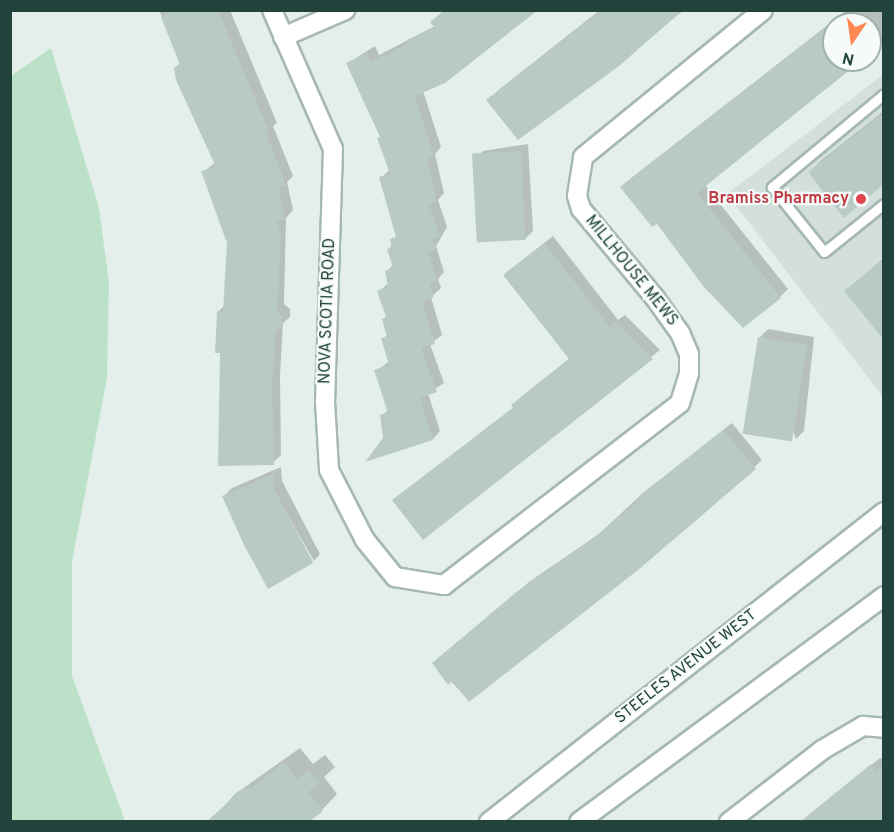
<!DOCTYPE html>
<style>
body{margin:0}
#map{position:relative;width:894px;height:832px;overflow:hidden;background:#e4efeb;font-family:Overpass,sans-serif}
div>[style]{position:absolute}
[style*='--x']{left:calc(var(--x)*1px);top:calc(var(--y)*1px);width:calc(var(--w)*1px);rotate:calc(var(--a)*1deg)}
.built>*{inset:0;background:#d2dfda}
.green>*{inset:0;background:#bbe2c8}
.shadow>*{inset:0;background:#0003}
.building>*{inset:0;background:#b9cac4;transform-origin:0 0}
.roads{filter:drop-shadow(2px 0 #a6b8b3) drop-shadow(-2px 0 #a6b8b3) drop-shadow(0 2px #a6b8b3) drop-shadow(0 -2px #a6b8b3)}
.service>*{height:9px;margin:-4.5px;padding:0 4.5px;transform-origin:4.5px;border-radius:4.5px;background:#fff}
.minor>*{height:18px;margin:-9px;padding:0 9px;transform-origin:9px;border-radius:9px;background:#fff}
.secondary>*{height:18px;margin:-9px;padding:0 9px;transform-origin:9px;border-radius:9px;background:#fff}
.dots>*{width:16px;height:16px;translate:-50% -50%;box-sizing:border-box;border:3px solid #f6fbf9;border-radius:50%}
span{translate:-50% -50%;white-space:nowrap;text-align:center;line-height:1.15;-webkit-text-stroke:4.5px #f6fbf9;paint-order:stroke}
.health-label{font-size:16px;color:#be3a42;font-weight:700}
.right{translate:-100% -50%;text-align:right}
.street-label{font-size:16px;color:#21433c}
.frame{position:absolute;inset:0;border:12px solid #21433c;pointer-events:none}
.north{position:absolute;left:822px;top:12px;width:60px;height:60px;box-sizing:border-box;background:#f6fbf9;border:2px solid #a1b1ad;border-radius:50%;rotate:193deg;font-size:16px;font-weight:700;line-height:24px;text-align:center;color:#21433c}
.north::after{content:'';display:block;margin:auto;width:21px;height:27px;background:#ff8752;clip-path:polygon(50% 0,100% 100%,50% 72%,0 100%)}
</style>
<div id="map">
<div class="built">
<i style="clip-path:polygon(883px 75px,883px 397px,727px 194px)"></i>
</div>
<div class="green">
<i style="clip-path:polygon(51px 48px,99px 208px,109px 282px,107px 378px,72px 562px,72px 676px,125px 821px,11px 821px,11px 76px)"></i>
</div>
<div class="shadow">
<i style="clip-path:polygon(159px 10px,230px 10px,277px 123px,273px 126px,293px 176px,287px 182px,293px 210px,286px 218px,284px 304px,290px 309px,290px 317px,283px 323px,280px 376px,281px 455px,273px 463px,222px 352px,218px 312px,225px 305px,228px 242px,203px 172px,216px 162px,175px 68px,181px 62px)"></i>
<i style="clip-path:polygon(444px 10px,423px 91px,441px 147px,435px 154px,444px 193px,438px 200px,447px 227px,436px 246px,444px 272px,438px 279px,441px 288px,431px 297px,442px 335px,430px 344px,444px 383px,428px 393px,440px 431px,433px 439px,385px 438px,382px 416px,389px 409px,376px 371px,390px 361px,383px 339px,388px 334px,384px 319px,387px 316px,379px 291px,389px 283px,387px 271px,394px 264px,389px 250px,397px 234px,381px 178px,390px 169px,381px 136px,348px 63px,375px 46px,379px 55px,435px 26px,432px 22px)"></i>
<i style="clip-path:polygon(600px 10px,684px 10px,631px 53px,496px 92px)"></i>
<i style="clip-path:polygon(847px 10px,884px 10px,884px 43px,870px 53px,870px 24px,834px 24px,834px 60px,862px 60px,705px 185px,788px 289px,780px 297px,630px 179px)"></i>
<i style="clip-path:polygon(884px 111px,884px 184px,810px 172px,822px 160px)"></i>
<i style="clip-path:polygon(528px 144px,533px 231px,525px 239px,475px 159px,483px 151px)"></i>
<i style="clip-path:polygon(553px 236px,618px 320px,625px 315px,660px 350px,423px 537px,394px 500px,514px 407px,521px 397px,570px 358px,513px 268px)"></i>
<i style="clip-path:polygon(884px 258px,884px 337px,846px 291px)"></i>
<i style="clip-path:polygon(768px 329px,814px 337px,804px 431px,796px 439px,760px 337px)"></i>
<i style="clip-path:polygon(732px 423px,762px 460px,692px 524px,469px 700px,434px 664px,529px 582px,599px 534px,643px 493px)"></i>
<i style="clip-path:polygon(281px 467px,282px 481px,320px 554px,314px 561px,269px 483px,313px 562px,269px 587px,224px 496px,232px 488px)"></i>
<i style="clip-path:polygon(300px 748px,313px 764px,325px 755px,335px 767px,324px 777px,337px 794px,322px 810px,213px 819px,235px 794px)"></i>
<i style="clip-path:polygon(880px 758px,884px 760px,884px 822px,801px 822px)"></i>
</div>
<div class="building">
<i style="clip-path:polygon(176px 10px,218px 10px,269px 132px,266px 133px,286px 185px,279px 187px,285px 220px,277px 222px,281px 236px,277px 312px,283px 317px,283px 326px,276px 331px,272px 384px,274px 465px,218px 466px,220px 353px,215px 353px,217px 311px,223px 312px,227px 243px,201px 171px,216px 167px,176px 80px,174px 68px,180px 65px,161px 17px)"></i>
<i style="clip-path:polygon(445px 10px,538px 10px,445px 83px,415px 96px,434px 157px,427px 159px,437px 202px,429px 205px,440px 236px,432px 239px,436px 249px,428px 252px,437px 281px,429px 284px,434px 297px,422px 301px,435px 344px,421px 348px,437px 392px,420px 398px,433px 440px,365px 462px,383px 438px,380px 415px,388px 413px,374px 370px,389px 365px,381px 338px,387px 337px,382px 319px,386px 317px,377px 291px,388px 287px,385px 271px,393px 268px,387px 249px,392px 248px,390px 239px,396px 237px,379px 177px,390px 174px,377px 138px,380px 137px,346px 63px,367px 53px,371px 62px,408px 44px,407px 40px,435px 28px,430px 22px)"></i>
<i style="clip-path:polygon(602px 10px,683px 10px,619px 66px,518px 140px,486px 100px)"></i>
<i style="clip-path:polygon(834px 21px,834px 60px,862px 60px,697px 193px,781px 298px,743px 328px,704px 287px,657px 224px,652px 227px,620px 187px)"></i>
<i style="clip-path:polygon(884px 112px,884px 184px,844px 218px,808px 172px)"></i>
<i style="left:521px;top:151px;width:89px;height:49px;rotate:87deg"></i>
<i style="clip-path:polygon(544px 243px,610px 327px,616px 321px,653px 359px,423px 540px,392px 500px,513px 408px,511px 405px,569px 359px,503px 275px)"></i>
<i style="clip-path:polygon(884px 259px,884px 340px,844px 291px)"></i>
<i style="left:758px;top:337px;width:50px;height:98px;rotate:9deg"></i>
<i style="clip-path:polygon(723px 430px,756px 469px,638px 570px,469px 702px,452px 681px,448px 685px,432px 663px,519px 590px,589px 542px,636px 503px,634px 501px)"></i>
<i style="clip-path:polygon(274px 474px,274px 489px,313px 563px,268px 589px,244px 545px,222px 496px)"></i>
<i style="clip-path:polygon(284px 762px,297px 779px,309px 769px,320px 784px,308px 792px,323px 811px,309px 822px,206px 822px,244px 788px,251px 788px)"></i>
<i style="clip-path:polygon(871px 764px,876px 771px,884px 764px,884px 822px,800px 822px)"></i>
</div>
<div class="roads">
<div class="service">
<i style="--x:884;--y:94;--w:146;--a:140.3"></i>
<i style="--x:772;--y:187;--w:83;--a:51.3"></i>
<i style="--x:824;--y:252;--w:77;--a:-38.7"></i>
</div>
<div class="minor">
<i style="--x:272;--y:10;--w:152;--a:66.3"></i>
<i style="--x:333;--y:149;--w:253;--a:91.8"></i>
<i style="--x:325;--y:402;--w:68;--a:86.6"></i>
<i style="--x:329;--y:470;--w:79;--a:62.8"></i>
<i style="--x:365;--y:540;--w:48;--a:51"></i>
<i style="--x:395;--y:577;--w:50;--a:9.3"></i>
<i style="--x:444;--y:585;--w:298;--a:-37.6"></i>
<i style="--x:680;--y:403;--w:31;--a:-73"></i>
<i style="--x:689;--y:373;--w:19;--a:-90"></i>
<i style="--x:689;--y:354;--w:23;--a:-113"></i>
<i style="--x:680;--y:333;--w:43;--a:-125.5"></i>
<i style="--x:655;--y:298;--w:116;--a:-129.7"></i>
<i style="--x:581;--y:209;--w:14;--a:-107"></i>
<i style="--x:577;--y:196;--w:39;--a:-81"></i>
<i style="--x:583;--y:157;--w:232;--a:-39.2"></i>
<i style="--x:283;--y:37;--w:68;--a:-23.5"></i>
<i style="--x:729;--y:822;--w:118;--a:-37.7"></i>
<i style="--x:822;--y:750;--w:48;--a:-30.3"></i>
<i style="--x:863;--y:726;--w:21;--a:5"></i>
</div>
<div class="secondary">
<i style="--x:489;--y:822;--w:502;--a:-38.13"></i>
<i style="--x:579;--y:822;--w:380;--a:-36.5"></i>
</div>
</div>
<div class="dots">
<i style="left:861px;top:199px;background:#e0444e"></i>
</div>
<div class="health-label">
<span class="right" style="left:849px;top:199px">Bramiss Pharmacy</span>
</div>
<div class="street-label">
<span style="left:631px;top:271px;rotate:51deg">MILLHOUSE MEWS</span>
<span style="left:328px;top:311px;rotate:-88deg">NOVA SCOTIA ROAD</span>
<span style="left:686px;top:667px;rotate:-38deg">STEELES AVENUE WEST</span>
</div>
<div class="frame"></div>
<div class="north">N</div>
</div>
